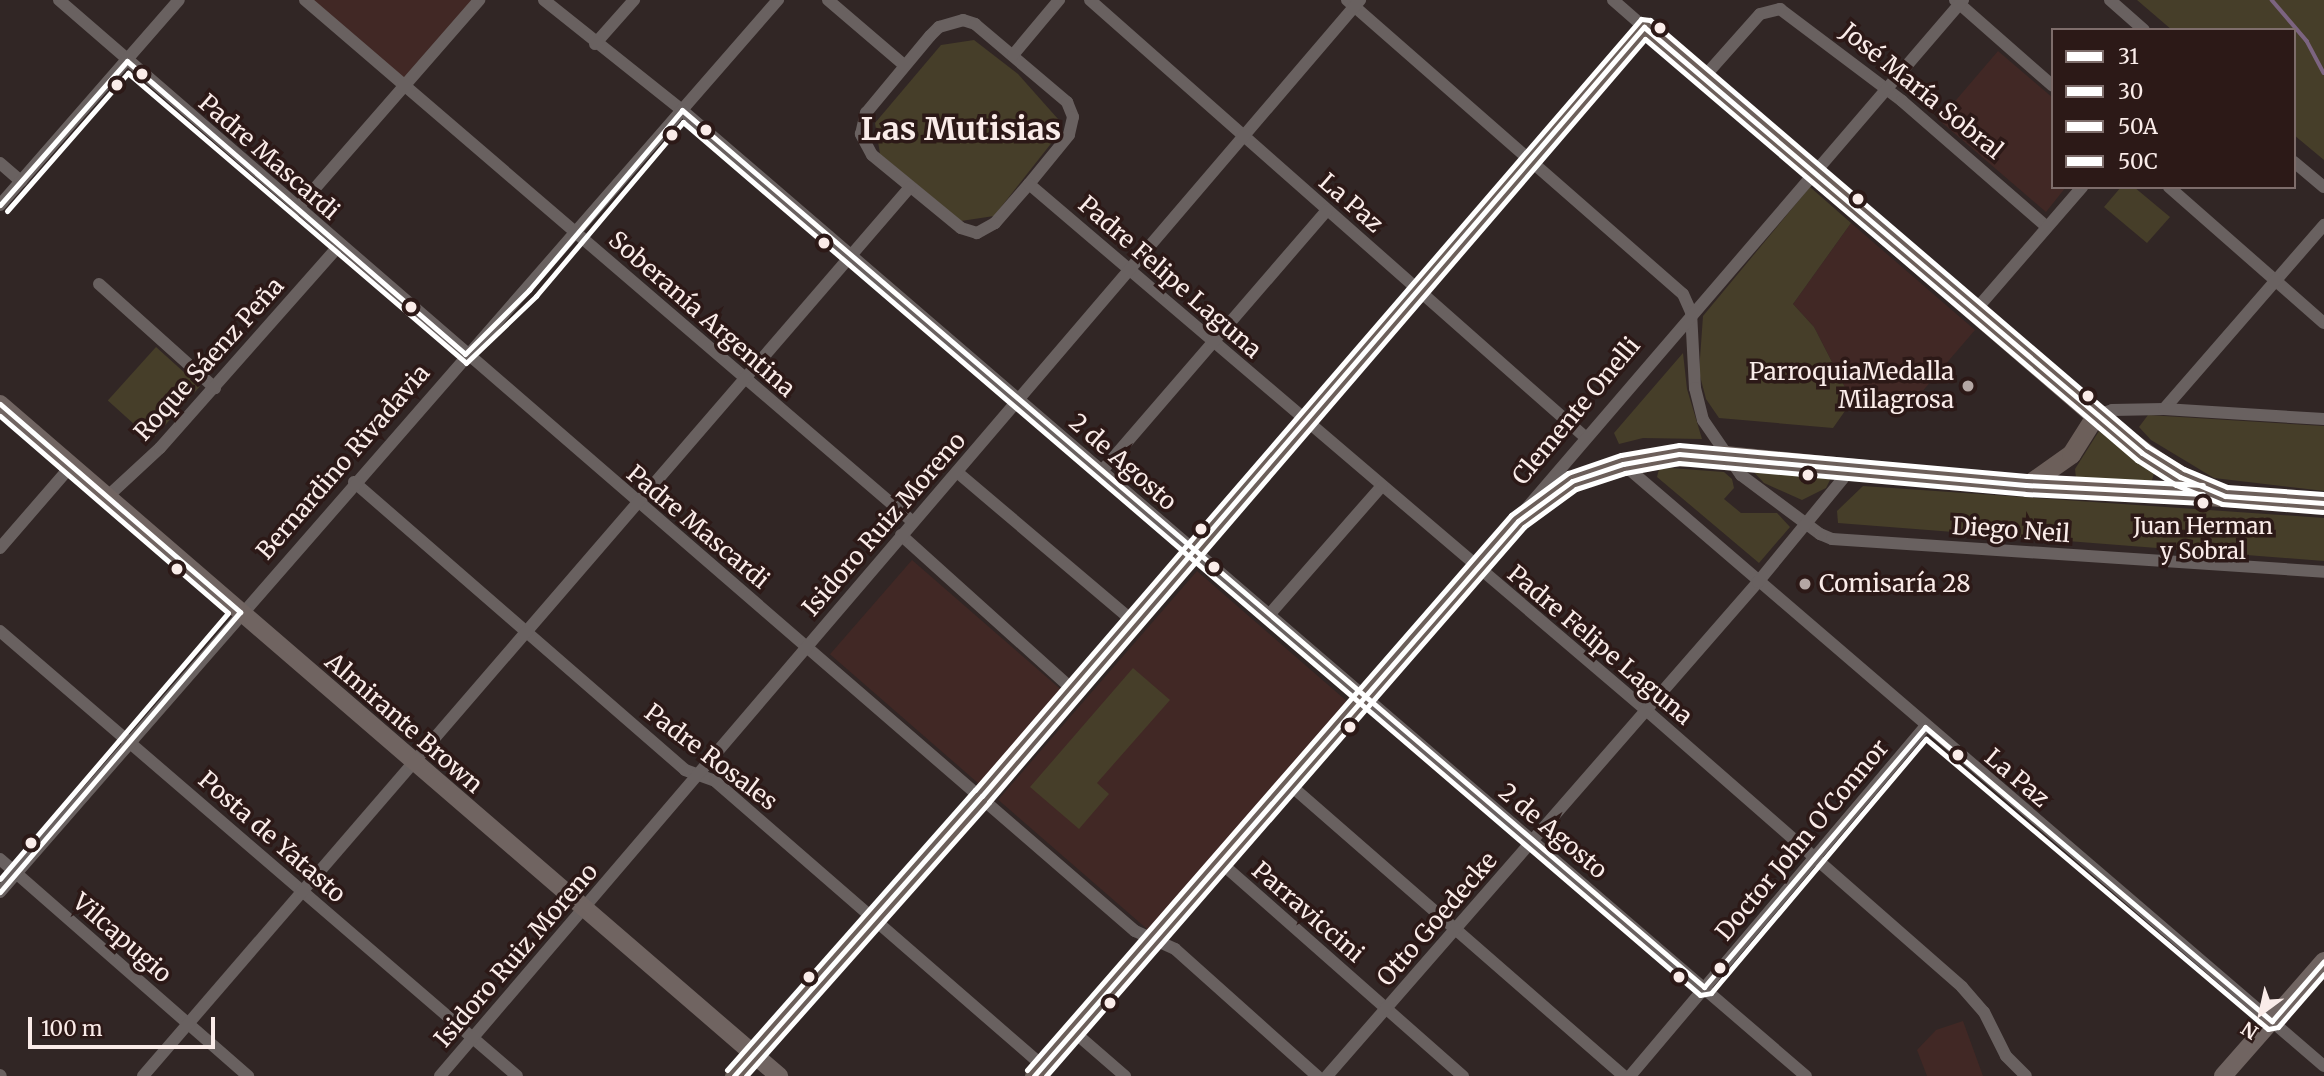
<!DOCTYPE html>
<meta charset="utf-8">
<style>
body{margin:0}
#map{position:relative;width:2324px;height:1076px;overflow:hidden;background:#312625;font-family:Merriweather,serif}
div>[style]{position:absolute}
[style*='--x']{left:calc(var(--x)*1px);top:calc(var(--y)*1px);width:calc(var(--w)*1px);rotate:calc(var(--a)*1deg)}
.built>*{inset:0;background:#412825;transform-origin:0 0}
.green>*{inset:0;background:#463e29;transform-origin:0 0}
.stream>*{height:3.5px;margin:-1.75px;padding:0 1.75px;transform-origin:1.75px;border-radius:1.75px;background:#7c6480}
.street>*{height:12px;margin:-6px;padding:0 6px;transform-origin:6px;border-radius:6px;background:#696160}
.secondary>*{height:18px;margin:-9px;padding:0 9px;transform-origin:9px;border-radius:9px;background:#706461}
.primary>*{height:19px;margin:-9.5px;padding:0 9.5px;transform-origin:9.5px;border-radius:9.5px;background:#6c5f5a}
.bus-1>*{height:5px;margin:-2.5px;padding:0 2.5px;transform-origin:2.5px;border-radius:2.5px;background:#fff}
.bus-2>*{height:5px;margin:-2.5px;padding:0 2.5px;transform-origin:2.5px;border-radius:2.5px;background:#fff}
.bus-3>*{height:5px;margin:-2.5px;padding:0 2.5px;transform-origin:2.5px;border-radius:2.5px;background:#fff}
.bus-4>*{height:5px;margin:-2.5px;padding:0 2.5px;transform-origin:2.5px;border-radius:2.5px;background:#fff}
.bus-5>*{height:5px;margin:-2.5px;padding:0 2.5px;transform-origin:2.5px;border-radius:2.5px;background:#fff}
.dots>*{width:19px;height:19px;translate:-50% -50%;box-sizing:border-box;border:4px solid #2c1917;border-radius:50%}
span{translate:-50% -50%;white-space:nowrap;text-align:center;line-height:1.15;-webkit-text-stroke:7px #2c1917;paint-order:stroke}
.bus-label{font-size:22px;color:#faece9}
.street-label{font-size:24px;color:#faece9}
.poi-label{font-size:24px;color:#faece9}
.right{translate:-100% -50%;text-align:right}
.left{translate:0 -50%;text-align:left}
.district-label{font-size:32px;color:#faece9;font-weight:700}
.legend{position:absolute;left:2051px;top:28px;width:245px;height:161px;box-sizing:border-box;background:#2c1917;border:2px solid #7e6d6b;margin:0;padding:9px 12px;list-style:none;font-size:21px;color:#faece9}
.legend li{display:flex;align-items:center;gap:14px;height:35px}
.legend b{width:35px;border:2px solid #7e6d6b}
.north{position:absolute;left:2226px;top:978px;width:70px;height:70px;-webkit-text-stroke:5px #2c1917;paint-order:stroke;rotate:213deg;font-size:19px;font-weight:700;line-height:28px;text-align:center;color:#faece9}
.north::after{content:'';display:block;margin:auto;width:24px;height:32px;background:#faece9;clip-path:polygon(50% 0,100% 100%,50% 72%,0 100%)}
.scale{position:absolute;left:28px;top:1017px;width:187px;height:32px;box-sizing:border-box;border:4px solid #faece9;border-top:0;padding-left:9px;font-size:21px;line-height:24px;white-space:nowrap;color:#faece9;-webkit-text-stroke:5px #2c1917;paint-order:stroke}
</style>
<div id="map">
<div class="built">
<i style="clip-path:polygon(312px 0,476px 0,405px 81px)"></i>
<i style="clip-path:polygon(1998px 51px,2053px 98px,2053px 187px,2066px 187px,2046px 212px,1939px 120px)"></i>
<i style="clip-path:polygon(1851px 223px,1975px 330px,1908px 408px,1852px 401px,1814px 327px,1793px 304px)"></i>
<i style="left:912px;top:560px;width:198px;height:125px;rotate:41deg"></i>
<i style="left:1197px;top:571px;width:201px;height:303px;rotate:41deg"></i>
<i style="clip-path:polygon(1963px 1021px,1983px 1076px,1927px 1076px,1917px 1050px,1936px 1030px)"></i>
</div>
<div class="green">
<i style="clip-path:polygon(2137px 0,2324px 0,2324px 160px,2294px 135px,2294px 30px,2172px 30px)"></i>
<i style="clip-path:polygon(974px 40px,1018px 74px,1058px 119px,1057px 136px,994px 216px,961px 221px,880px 154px,875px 123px,941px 45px)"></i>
<i style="clip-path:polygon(1810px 187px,1851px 223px,1793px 304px,1814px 327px,1852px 401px,1833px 428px,1719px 418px,1706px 399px,1699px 372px,1703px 316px)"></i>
<i style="clip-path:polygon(2121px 187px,2134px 187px,2170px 217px,2147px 243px,2104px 207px)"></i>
<i style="left:156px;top:347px;width:59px;height:72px;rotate:42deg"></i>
<i style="clip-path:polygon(1683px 353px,1687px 389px,1702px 439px,1643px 438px,1619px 444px,1614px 433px)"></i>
<i style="clip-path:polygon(2148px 415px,2324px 426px,2324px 491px,2214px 478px,2151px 440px,2139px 427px)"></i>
<i style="clip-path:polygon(2099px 431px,2154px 473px,2151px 484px,2076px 478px,2075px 469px)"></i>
<i style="clip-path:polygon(1670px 468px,1724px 472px,1732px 479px,1734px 488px,1724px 499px,1741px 513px,1777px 513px,1790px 527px,1759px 563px,1657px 477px,1659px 469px)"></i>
<i style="clip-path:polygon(1750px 468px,1825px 477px,1830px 480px,1826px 488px,1802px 500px,1764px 483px)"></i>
<i style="clip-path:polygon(1863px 486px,2324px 518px,2324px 561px,1838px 523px,1837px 511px)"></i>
<i style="clip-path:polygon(1133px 668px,1170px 700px,1097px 783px,1109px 794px,1079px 829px,1030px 787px)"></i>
</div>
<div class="stream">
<i style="--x:2272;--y:0;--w:54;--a:49.5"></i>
<i style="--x:2307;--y:41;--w:36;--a:62"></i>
</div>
<div class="street">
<i style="--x:59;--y:0;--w:1423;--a:40.87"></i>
<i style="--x:1135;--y:931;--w:44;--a:24.2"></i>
<i style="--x:1175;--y:949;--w:191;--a:41.8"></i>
<i style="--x:305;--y:0;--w:801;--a:40.65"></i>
<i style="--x:544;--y:0;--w:176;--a:38.6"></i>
<i style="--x:682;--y:110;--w:1482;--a:40.68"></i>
<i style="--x:828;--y:0;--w:100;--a:40.5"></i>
<i style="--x:1090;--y:0;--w:660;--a:41.44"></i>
<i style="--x:1347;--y:0;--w:446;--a:41.2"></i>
<i style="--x:1683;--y:294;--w:20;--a:66"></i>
<i style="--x:1691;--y:312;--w:76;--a:87"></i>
<i style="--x:1695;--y:388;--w:33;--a:76"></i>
<i style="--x:1703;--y:420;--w:67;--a:55.4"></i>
<i style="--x:1741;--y:475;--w:99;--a:36.8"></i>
<i style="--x:1820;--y:534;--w:13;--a:23"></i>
<i style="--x:1832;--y:539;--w:493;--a:3.8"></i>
<i style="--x:1613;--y:0;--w:41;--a:41.1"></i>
<i style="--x:1955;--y:0;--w:130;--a:41.3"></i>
<i style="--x:2110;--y:0;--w:45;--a:41.4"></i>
<i style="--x:963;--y:20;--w:13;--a:18"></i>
<i style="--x:975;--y:24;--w:121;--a:40.3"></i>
<i style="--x:1067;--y:102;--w:16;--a:68"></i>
<i style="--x:1073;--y:117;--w:18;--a:103"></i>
<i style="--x:1069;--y:135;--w:63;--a:129.2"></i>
<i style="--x:1029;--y:184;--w:52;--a:131.1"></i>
<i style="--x:995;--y:223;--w:21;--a:151"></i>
<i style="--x:977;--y:233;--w:17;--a:-163"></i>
<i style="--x:961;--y:228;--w:115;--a:-140.6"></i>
<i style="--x:872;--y:155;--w:24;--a:-118"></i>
<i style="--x:861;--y:134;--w:22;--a:-77"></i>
<i style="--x:866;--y:113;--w:100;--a:-50.3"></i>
<i style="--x:930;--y:36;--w:13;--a:-45"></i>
<i style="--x:939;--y:27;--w:25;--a:-16"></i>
<i style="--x:595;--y:44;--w:59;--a:-48.4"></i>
<i style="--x:1013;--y:55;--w:72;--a:-50.1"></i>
<i style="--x:1704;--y:77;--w:84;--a:-48.4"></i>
<i style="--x:1760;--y:14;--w:21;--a:-14"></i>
<i style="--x:1780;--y:9;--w:153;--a:37"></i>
<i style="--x:1902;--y:101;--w:192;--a:41"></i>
<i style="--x:2294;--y:162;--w:39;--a:40"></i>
<i style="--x:0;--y:163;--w:28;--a:41"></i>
<i style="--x:1029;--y:184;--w:811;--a:40.45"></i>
<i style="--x:1646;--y:710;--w:420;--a:41.2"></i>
<i style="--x:1962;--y:987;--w:33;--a:49"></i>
<i style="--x:1984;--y:1012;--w:49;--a:63.4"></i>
<i style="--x:2006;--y:1056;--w:28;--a:45"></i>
<i style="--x:2169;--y:187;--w:206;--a:41.3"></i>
<i style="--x:0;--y:205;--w:272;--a:-48.9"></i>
<i style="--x:296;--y:210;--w:279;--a:-48.9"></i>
<i style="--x:99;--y:284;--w:156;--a:41.9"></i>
<i style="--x:1973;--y:313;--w:167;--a:-49.1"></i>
<i style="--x:2164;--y:409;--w:244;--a:-49"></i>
<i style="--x:2095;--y:416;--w:18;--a:-19"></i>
<i style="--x:2112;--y:410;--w:52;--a:-1.1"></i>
<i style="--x:2164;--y:409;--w:160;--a:3.6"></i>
<i style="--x:1623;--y:464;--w:924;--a:40.66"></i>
<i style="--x:957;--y:472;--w:231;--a:40.3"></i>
<i style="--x:1101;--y:472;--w:346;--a:-49.2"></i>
<i style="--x:354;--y:482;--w:439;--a:41"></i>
<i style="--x:685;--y:770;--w:32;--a:20"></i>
<i style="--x:715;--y:781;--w:435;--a:41"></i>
<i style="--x:107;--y:497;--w:72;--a:-42.8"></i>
<i style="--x:160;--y:448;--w:270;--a:-48.5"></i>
<i style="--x:1526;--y:509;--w:671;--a:-49.35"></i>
<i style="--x:901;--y:535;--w:232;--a:42"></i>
<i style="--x:0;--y:548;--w:110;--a:-49.1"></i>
<i style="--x:1268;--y:616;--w:173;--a:-48.8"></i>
<i style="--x:0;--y:631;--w:682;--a:40.72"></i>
<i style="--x:1289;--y:784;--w:444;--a:41.1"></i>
<i style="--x:0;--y:859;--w:330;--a:41.2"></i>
<i style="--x:1220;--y:862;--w:324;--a:41.4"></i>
<i style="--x:0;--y:892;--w:1184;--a:-48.91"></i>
<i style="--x:1073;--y:1031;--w:69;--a:40.9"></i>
<i style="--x:0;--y:1075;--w:1;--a:45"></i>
<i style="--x:143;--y:1076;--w:1174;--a:-49.21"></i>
<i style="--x:440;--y:1076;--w:1416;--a:-49.47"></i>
<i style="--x:1327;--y:1076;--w:656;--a:-48.9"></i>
<i style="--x:1758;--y:582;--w:145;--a:-50.6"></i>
<i style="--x:1630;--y:1076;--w:457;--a:-49.8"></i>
</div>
<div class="secondary">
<i style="--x:0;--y:404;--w:1029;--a:40.78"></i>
<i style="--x:2223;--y:1076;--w:153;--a:-48.7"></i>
</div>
<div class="primary">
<i style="--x:2027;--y:485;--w:54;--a:-35.2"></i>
<i style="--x:2071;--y:454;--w:45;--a:-57.7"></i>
<i style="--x:734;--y:1076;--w:374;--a:-48.5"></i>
<i style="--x:982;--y:796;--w:1015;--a:-49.28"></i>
<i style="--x:1644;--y:27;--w:596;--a:40.78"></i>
<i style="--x:2095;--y:416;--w:105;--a:35.7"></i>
<i style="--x:2180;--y:477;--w:49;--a:22.9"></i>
<i style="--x:1034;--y:1076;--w:675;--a:-48.97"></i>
<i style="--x:1477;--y:567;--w:62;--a:-48.3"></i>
<i style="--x:1518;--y:521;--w:67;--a:-36.5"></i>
<i style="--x:1572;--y:481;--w:82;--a:-16.2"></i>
<i style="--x:1651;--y:458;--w:74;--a:-2.3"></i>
<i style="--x:1725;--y:455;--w:302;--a:5.7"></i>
<i style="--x:2026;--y:485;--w:299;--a:3.5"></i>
</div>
<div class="bus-1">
<i style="--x:0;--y:205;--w:192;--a:-48.6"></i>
<i style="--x:127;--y:61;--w:447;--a:40.9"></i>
<i style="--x:465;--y:354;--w:91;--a:-45"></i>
<i style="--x:529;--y:290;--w:236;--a:-49.6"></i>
<i style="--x:682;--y:110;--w:1347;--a:40.63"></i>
<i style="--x:1704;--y:987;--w:341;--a:-49.6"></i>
<i style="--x:1925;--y:727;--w:455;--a:40.3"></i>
<i style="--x:2272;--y:1021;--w:79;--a:-49.1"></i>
<i style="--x:0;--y:404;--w:318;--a:40.9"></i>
<i style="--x:240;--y:612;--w:369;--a:130.6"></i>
</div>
<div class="bus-2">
<i style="--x:7;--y:211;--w:184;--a:-48.8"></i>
<i style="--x:128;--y:73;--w:445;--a:40.6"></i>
<i style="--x:466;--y:363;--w:97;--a:-43.7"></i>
<i style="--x:536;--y:296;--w:228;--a:-49.8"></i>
<i style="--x:683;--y:122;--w:1340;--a:40.64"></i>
<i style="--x:1700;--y:995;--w:11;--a:-10"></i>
<i style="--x:1711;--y:993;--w:333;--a:-49.8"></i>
<i style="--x:1926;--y:739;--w:448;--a:40.3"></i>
<i style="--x:2268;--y:1029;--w:10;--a:-11"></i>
<i style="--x:2278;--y:1027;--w:70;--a:-49"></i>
<i style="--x:0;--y:416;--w:301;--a:40.8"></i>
<i style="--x:228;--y:613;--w:350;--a:130.6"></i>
</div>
<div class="bus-3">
<i style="--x:734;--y:1076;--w:374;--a:-48.5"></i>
<i style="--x:982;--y:796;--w:1015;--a:-49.28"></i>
<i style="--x:1644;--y:27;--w:655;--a:40.54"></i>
<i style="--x:2142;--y:453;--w:45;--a:32.3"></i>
<i style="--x:2180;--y:477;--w:49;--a:22.9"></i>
<i style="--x:2225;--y:496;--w:99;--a:4"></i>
<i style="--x:1034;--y:1076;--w:736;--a:-48.91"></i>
<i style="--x:1518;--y:521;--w:67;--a:-36.5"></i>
<i style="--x:1572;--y:481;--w:54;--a:-18.4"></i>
<i style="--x:1623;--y:464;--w:57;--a:-10.1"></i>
<i style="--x:1679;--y:454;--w:348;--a:5.1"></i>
<i style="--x:2026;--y:485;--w:177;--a:2.9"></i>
</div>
<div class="bus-4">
<i style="--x:746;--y:1076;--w:366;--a:-48.4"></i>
<i style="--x:989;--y:802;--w:1006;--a:-49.31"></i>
<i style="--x:1645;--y:39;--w:648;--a:40.55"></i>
<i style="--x:2137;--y:460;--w:46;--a:32.7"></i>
<i style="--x:2176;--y:485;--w:50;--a:22.4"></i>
<i style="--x:2222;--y:504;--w:101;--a:4.5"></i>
<i style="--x:1046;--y:1076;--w:728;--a:-48.95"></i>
<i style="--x:1524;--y:527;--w:64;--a:-36.2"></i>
<i style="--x:1576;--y:489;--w:52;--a:-18.1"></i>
<i style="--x:1625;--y:473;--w:55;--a:-10.5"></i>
<i style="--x:1679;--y:463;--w:347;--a:5.1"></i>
<i style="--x:2025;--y:494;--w:178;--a:2.9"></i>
</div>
<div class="bus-5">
<i style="--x:727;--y:1070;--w:374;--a:-48.5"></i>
<i style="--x:975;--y:790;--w:1019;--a:-49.18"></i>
<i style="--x:1641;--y:19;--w:9;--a:6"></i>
<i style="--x:1650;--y:20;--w:655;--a:40.6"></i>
<i style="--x:2147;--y:446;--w:44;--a:31.9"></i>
<i style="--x:2184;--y:469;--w:47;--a:22.7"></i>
<i style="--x:2227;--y:487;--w:97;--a:4.1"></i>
<i style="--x:1027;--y:1070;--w:736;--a:-48.91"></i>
<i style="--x:1511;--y:515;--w:71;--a:-36.4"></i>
<i style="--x:1568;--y:473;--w:56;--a:-18.8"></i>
<i style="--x:1621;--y:455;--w:59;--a:-9.8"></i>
<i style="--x:1679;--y:445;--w:349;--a:5.1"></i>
<i style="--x:2027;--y:476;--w:176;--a:2.9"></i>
</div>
<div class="dots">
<i style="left:1660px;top:28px;background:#faece9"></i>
<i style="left:142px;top:74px;background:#faece9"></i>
<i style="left:117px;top:85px;background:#faece9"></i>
<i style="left:706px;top:130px;background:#faece9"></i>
<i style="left:672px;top:135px;background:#faece9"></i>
<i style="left:1858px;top:199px;background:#faece9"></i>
<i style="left:824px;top:243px;background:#faece9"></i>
<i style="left:411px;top:307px;background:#faece9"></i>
<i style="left:1968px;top:386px;background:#b4a7a4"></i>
<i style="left:2088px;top:396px;background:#faece9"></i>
<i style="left:1808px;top:475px;background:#faece9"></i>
<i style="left:2203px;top:503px;background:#faece9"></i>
<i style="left:1201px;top:529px;background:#faece9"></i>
<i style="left:1214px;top:567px;background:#faece9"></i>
<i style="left:177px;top:569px;background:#faece9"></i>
<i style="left:1805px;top:584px;background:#b4a7a4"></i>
<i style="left:1350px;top:727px;background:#faece9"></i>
<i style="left:1958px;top:755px;background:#faece9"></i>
<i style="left:31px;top:843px;background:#faece9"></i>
<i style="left:1720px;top:968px;background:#faece9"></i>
<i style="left:809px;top:977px;background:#faece9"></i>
<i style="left:1679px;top:977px;background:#faece9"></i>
<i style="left:1110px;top:1003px;background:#faece9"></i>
</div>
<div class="bus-label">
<span style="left:2203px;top:539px">Juan Herman<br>y Sobral</span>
</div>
<div class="street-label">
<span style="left:1922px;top:91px;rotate:39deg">José María Sobral</span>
<span style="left:269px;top:157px;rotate:41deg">Padre Mascardi</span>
<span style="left:1351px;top:203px;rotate:41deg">La Paz</span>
<span style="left:1170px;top:277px;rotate:41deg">Padre Felipe Laguna</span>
<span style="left:702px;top:314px;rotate:41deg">Soberanía Argentina</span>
<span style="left:209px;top:359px;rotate:-48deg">Roque Sáenz Peña</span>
<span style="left:1576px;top:411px;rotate:-50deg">Clemente Onelli</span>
<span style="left:343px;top:462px;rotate:-49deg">Bernardino Rivadavia</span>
<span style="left:1123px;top:462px;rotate:41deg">2 de Agosto</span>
<span style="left:884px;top:524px;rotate:-49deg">Isidoro Ruiz Moreno</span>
<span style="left:698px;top:527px;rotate:40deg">Padre Mascardi</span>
<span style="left:2011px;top:530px;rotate:4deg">Diego Neil</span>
<span style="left:1600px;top:645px;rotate:40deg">Padre Felipe Laguna</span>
<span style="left:404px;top:723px;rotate:41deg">Almirante Brown</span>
<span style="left:711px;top:757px;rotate:37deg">Padre Rosales</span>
<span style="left:2017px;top:778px;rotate:40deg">La Paz</span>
<span style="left:1553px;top:831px;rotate:40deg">2 de Agosto</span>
<span style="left:272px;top:837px;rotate:41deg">Posta de Yatasto</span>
<span style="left:1802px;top:840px;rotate:-50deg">Doctor John O'Connor</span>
<span style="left:1308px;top:912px;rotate:41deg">Parraviccini</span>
<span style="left:1437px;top:919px;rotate:-49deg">Otto Goedecke</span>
<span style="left:122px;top:938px;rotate:41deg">Vilcapugio</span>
<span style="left:516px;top:955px;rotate:-49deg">Isidoro Ruiz Moreno</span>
</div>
<div class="poi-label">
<span class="right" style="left:1954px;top:386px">ParroquiaMedalla<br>Milagrosa</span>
<span class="left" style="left:1819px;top:584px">Comisaría 28</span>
</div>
<div class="district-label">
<span style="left:961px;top:129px">Las Mutisias</span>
</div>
<ul class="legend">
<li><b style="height:9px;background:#fff"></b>31</li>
<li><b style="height:9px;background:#fff"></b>30</li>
<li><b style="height:9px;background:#fff"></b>50A</li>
<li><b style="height:9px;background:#fff"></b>50C</li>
</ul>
<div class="north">N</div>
<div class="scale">100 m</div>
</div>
